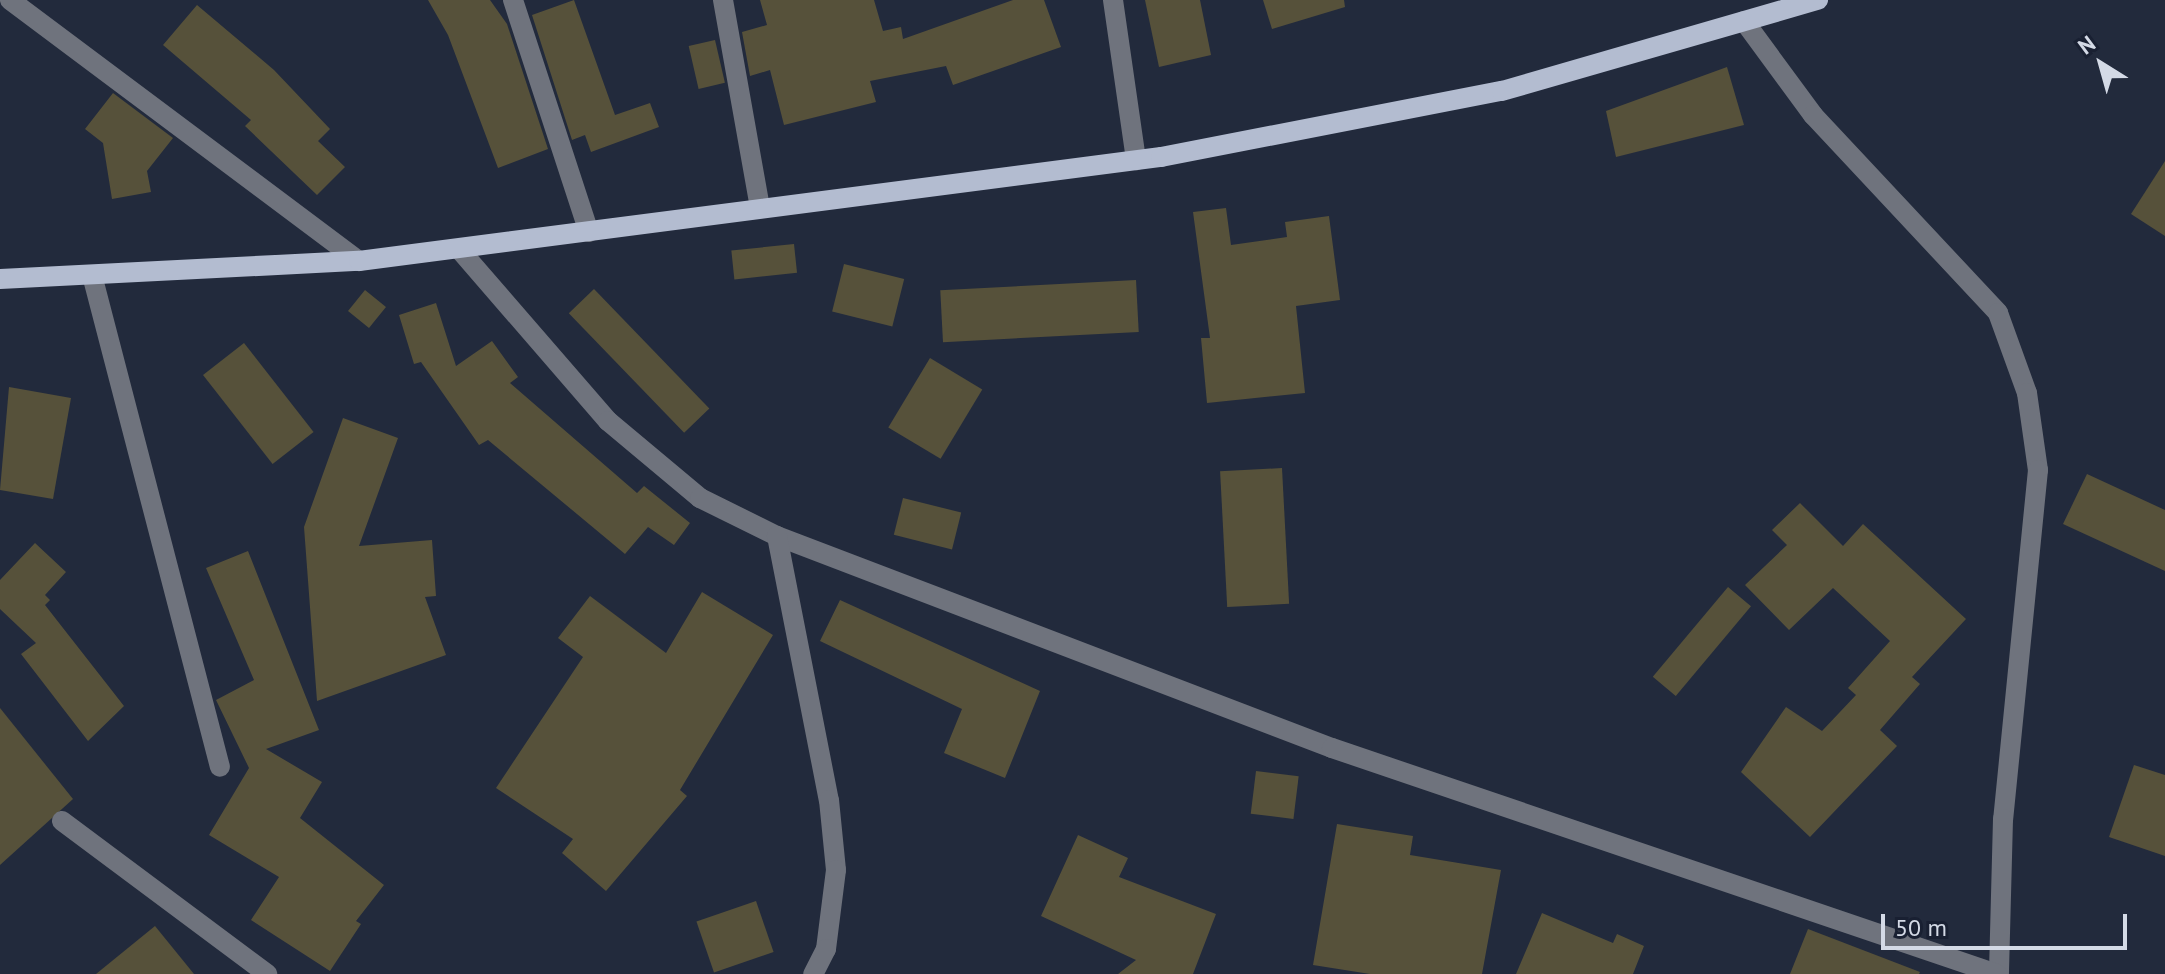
<!DOCTYPE html>
<style>
body{margin:0}
#map{position:relative;width:2165px;height:974px;overflow:hidden;background:#222a3c;font-family:"PT Sans",sans-serif}
div>[style]{position:absolute}
[style*='--x']{left:calc(var(--x)*1px);top:calc(var(--y)*1px);width:calc(var(--w)*1px);rotate:calc(var(--a)*1deg)}
.building>*{inset:0;background:#56513a;transform-origin:0 0}
.minor>*{height:20px;margin:-10px;padding:0 10px;transform-origin:10px;border-radius:10px;background:#6f737d}
.major>*{height:20px;margin:-10px;padding:0 10px;transform-origin:10px;border-radius:10px;background:#b3bcd0}
span{translate:-50% -50%;white-space:nowrap;text-align:center;line-height:1.15;-webkit-text-stroke:6px #192032;paint-order:stroke}
.north{position:absolute;left:2061px;top:24px;width:80px;height:80px;-webkit-text-stroke:6px #192032;paint-order:stroke;rotate:323deg;font-size:22px;font-weight:700;line-height:32px;text-align:center;color:#d4dae6}
.north::after{content:'';display:block;margin:auto;width:28px;height:36px;background:#d4dae6;clip-path:polygon(50% 0,100% 100%,50% 72%,0 100%)}
.scale{position:absolute;left:1881px;top:914px;width:246px;height:36px;box-sizing:border-box;border:4px solid #d4dae6;border-top:0;padding-left:10px;font-size:24px;line-height:28px;white-space:nowrap;color:#d4dae6;-webkit-text-stroke:6px #192032;paint-order:stroke}
</style>
<div id="map">
<div class="building">
<i style="clip-path:polygon(428px 0,490px 0,507px 24px,548px 149px,498px 168px,448px 35px)"></i>
<i style="clip-path:polygon(574px 0,615px 115px,650px 103px,659px 127px,591px 152px,585px 135px,572px 140px,532px 15px)"></i>
<i style="clip-path:polygon(760px 0,874px 0,883px 31px,901px 27px,903px 39px,1013px 0,1044px 0,1061px 47px,953px 85px,946px 66px,870px 81px,876px 102px,784px 125px,770px 70px,750px 76px,742px 32px,767px 25px)"></i>
<i style="clip-path:polygon(1145px 0,1200px 0,1211px 55px,1159px 67px)"></i>
<i style="clip-path:polygon(1263px 0,1344px 0,1345px 7px,1272px 29px)"></i>
<i style="clip-path:polygon(197px 5px,274px 70px,330px 129px,318px 141px,345px 167px,317px 195px,245px 126px,251px 120px,163px 45px)"></i>
<i style="left:715px;top:40px;width:44px;height:27px;rotate:77deg"></i>
<i style="clip-path:polygon(1727px 67px,1744px 125px,1616px 157px,1606px 111px)"></i>
<i style="clip-path:polygon(113px 93px,173px 138px,147px 171px,151px 192px,112px 199px,103px 143px,85px 129px)"></i>
<i style="clip-path:polygon(2165px 161px,2165px 236px,2131px 214px)"></i>
<i style="clip-path:polygon(1226px 208px,1231px 245px,1287px 237px,1285px 222px,1329px 216px,1340px 300px,1296px 306px,1305px 393px,1207px 403px,1201px 338px,1210px 338px,1193px 212px)"></i>
<i style="left:794px;top:244px;width:29px;height:63px;rotate:84deg"></i>
<i style="left:844px;top:264px;width:62px;height:49px;rotate:14deg"></i>
<i style="left:1136px;top:280px;width:52px;height:196px;rotate:87deg"></i>
<i style="left:594px;top:289px;width:166px;height:35px;rotate:46deg"></i>
<i style="left:365px;top:290px;width:27px;height:27px;rotate:39deg"></i>
<i style="clip-path:polygon(436px 303px,456px 366px,492px 341px,518px 377px,510px 383px,637px 493px,644px 486px,690px 523px,674px 545px,648px 527px,625px 554px,488px 440px,479px 445px,421px 362px,414px 364px,399px 315px)"></i>
<i style="left:244px;top:343px;width:113px;height:52px;rotate:52deg"></i>
<i style="left:930px;top:358px;width:61px;height:81px;rotate:31deg"></i>
<i style="clip-path:polygon(9px 387px,71px 398px,53px 499px,0 490px)"></i>
<i style="clip-path:polygon(343px 418px,398px 438px,359px 546px,432px 540px,436px 596px,425px 597px,446px 655px,317px 701px,304px 527px)"></i>
<i style="left:1282px;top:468px;width:136px;height:62px;rotate:87deg"></i>
<i style="clip-path:polygon(2087px 474px,2165px 510px,2165px 571px,2063px 524px)"></i>
<i style="left:903px;top:498px;width:60px;height:38px;rotate:14deg"></i>
<i style="clip-path:polygon(1800px 503px,1843px 546px,1863px 524px,1966px 619px,1912px 677px,1920px 684px,1880px 730px,1897px 746px,1810px 837px,1741px 772px,1786px 707px,1822px 731px,1856px 695px,1848px 688px,1890px 641px,1833px 588px,1789px 630px,1745px 585px,1787px 545px,1772px 530px)"></i>
<i style="clip-path:polygon(35px 543px,66px 572px,45px 595px,50px 600px,45px 605px,124px 706px,88px 741px,21px 654px,36px 643px,0 609px,0 580px)"></i>
<i style="clip-path:polygon(248px 551px,319px 730px,266px 749px,322px 782px,300px 818px,384px 885px,356px 921px,361px 924px,330px 971px,251px 920px,279px 877px,209px 835px,249px 768px,216px 700px,254px 680px,206px 568px)"></i>
<i style="left:1728px;top:587px;width:30px;height:117px;rotate:40deg"></i>
<i style="clip-path:polygon(702px 592px,773px 635px,680px 790px,687px 796px,606px 891px,562px 853px,573px 839px,496px 788px,583px 657px,558px 638px,590px 596px,666px 653px)"></i>
<i style="clip-path:polygon(840px 600px,1040px 691px,1005px 778px,944px 753px,962px 709px,820px 641px)"></i>
<i style="clip-path:polygon(0 708px,73px 799px,0 865px)"></i>
<i style="clip-path:polygon(2134px 765px,2165px 775px,2165px 856px,2109px 837px)"></i>
<i style="left:1256px;top:771px;width:43px;height:43px;rotate:7deg"></i>
<i style="clip-path:polygon(1337px 824px,1413px 836px,1410px 855px,1501px 870px,1482px 974px,1370px 974px,1313px 965px)"></i>
<i style="clip-path:polygon(1078px 835px,1128px 858px,1119px 877px,1216px 914px,1193px 974px,1118px 974px,1136px 960px,1041px 916px)"></i>
<i style="left:756px;top:901px;width:54px;height:63px;rotate:71deg"></i>
<i style="clip-path:polygon(1542px 913px,1613px 943px,1617px 934px,1644px 946px,1633px 974px,1516px 974px)"></i>
<i style="clip-path:polygon(155px 926px,194px 974px,96px 974px)"></i>
<i style="clip-path:polygon(1808px 929px,1920px 972px,1919px 974px,1790px 974px)"></i>
</div>
<div class="minor">
<i style="--x:10;--y:0;--w:436;--a:36.8"></i>
<i style="--x:513;--y:0;--w:244;--a:71.9"></i>
<i style="--x:723;--y:0;--w:211;--a:79.9"></i>
<i style="--x:1113;--y:0;--w:162;--a:81.8"></i>
<i style="--x:1744;--y:21;--w:117;--a:53.7"></i>
<i style="--x:1813;--y:115;--w:271;--a:46.9"></i>
<i style="--x:1998;--y:313;--w:85;--a:70.1"></i>
<i style="--x:2027;--y:393;--w:78;--a:81.9"></i>
<i style="--x:2038;--y:470;--w:351;--a:95.7"></i>
<i style="--x:2003;--y:819;--w:155;--a:91.5"></i>
<i style="--x:459;--y:249;--w:228;--a:49.1"></i>
<i style="--x:608;--y:421;--w:120;--a:39.9"></i>
<i style="--x:700;--y:498;--w:86;--a:26.3"></i>
<i style="--x:777;--y:536;--w:594;--a:20.91"></i>
<i style="--x:1332;--y:748;--w:702;--a:18.77"></i>
<i style="--x:92;--y:275;--w:508;--a:75.42"></i>
<i style="--x:777;--y:536;--w:269;--a:78.9"></i>
<i style="--x:829;--y:800;--w:70;--a:84.3"></i>
<i style="--x:836;--y:870;--w:80;--a:97.2"></i>
<i style="--x:826;--y:949;--w:28;--a:117"></i>
<i style="--x:62;--y:821;--w:256;--a:36.7"></i>
</div>
<div class="major">
<i style="--x:0;--y:279;--w:359;--a:-2.9"></i>
<i style="--x:359;--y:261;--w:809;--a:-7.39"></i>
<i style="--x:1161;--y:157;--w:347;--a:-11"></i>
<i style="--x:1502;--y:91;--w:329;--a:-16.1"></i>
</div>
<div class="north">N</div>
<div class="scale">50 m</div>
</div>
